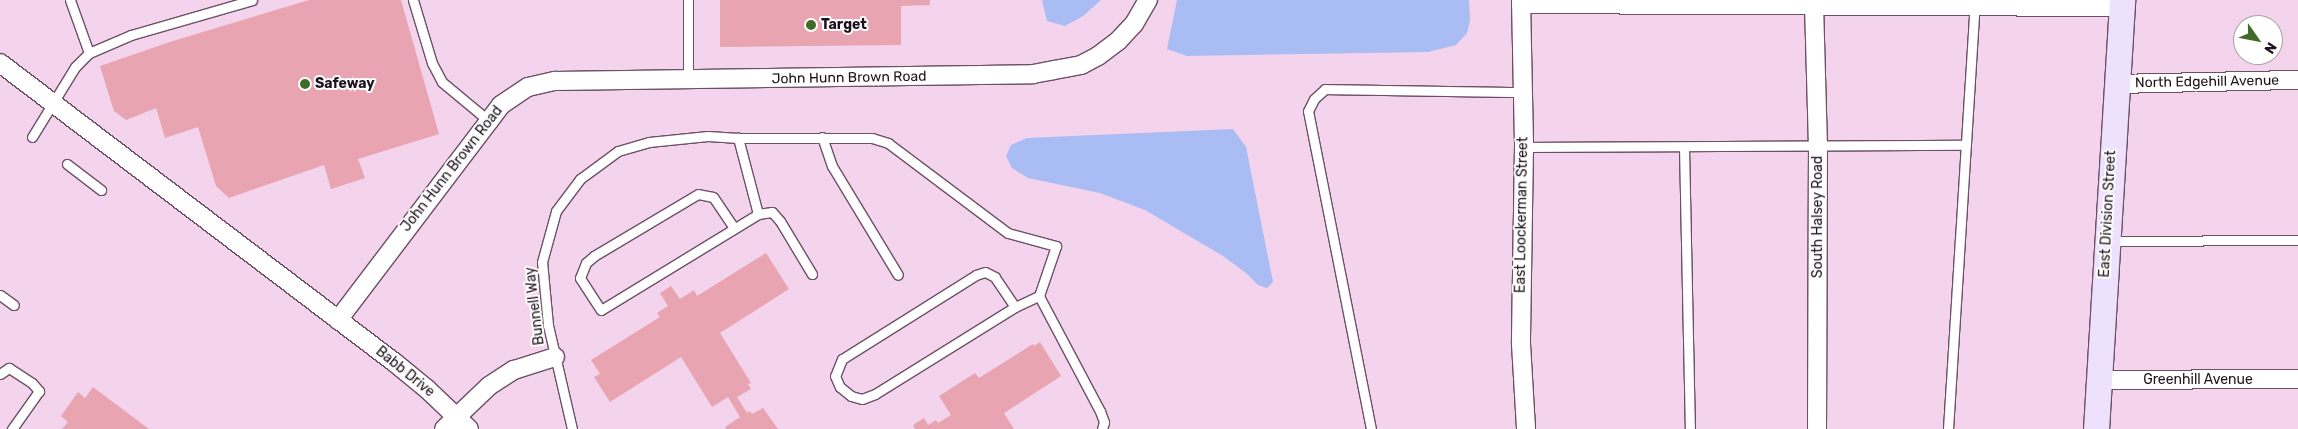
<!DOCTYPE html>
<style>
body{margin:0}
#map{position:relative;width:2298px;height:429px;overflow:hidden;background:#f4d3ec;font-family:Rubik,sans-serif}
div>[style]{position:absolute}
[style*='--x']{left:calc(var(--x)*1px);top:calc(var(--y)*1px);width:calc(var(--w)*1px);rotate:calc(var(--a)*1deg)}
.water>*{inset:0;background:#a9bcf4}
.building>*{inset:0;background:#e9a4b1}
.roads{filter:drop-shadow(1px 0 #6c5066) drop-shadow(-1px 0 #6c5066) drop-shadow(0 1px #6c5066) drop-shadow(0 -1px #6c5066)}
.service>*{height:9px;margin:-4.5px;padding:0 4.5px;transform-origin:4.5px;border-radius:4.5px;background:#fff}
.minor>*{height:18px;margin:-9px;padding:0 9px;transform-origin:9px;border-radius:9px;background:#fff}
.secondary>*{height:25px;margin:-12.5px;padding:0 12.5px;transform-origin:12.5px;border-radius:12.5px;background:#ede1fe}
.dots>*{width:14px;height:14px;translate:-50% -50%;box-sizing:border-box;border:2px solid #fff;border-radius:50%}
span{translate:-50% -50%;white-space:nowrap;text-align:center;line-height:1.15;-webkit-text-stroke:4px #fff;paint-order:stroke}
.poi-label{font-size:14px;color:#1e131c;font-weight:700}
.left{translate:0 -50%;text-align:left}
.street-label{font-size:14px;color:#1e131c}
.north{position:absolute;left:2233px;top:15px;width:50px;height:50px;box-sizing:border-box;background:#fff;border:1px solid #a5a1a4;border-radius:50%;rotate:123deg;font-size:14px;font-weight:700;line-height:20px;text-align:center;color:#1e131c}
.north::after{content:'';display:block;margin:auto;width:18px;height:22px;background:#426b28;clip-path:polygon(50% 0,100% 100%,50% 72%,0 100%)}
</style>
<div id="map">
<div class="water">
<i style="clip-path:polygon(1042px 0,1101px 0,1083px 16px,1065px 26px,1047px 21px)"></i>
<i style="clip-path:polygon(1177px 0,1469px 0,1470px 21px,1467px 33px,1456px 45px,1428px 52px,1187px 56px,1167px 49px)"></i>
<i style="clip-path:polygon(1233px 129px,1246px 147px,1273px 282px,1267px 288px,1258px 285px,1246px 273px,1223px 256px,1145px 210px,1100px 193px,1028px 178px,1012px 168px,1006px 156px,1011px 145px,1027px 138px)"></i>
</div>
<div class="building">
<i style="clip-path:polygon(309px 0,401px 0,439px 134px,358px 159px,365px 178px,331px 189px,324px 165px,229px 198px,216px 186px,198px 127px,165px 138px,156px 108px,126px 120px,114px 111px,100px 66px,173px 41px)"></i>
<i style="clip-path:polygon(720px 0,930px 0,930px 5px,901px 6px,901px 45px,720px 47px)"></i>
<i style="clip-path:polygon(766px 253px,789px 289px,720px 333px,751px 383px,748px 384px,751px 389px,737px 397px,747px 413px,750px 411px,752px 414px,763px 408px,778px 429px,726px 429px,725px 427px,740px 417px,728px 397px,712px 407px,681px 357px,610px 402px,594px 377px,600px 374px,591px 360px,660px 317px,657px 313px,668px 306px,660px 293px,671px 286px,680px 299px,694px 290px,697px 296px)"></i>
<i style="clip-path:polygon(1040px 342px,1061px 376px,1004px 413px,1014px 429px,915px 429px,913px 425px,924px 418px,928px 425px,936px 420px,938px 423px,951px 415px,939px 396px,975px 373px,979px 378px,1033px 344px,1034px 346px)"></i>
<i style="clip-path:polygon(93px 387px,149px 429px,62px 429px,68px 422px,61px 416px,78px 392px,85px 398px)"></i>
</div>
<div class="roads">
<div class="service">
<i style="--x:70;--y:0;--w:56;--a:70.3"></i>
<i style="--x:413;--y:0;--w:66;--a:73.2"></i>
<i style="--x:432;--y:63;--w:21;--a:62"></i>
<i style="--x:442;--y:82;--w:61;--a:39.7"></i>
<i style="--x:688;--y:0;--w:80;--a:90"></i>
<i style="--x:32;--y:137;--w:82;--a:-58.4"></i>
<i style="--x:75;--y:67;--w:20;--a:-45"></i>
<i style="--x:89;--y:53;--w:46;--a:-23.2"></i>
<i style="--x:131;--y:35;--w:126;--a:-16.1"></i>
<i style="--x:822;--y:137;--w:31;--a:71"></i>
<i style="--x:832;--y:166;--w:127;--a:58.8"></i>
<i style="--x:1524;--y:147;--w:442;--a:-0.3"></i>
<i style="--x:1684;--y:147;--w:282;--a:88.8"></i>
<i style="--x:67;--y:164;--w:43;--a:37.4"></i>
<i style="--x:758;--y:214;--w:14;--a:-8"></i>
<i style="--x:772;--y:212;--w:12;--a:48"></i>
<i style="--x:780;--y:221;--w:62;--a:58.9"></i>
<i style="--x:734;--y:228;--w:37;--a:-124"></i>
<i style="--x:713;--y:197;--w:15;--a:-169"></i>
<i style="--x:698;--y:194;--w:121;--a:149.2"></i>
<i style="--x:594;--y:256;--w:11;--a:139"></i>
<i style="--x:586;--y:263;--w:16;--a:112"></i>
<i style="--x:580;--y:278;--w:38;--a:57"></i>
<i style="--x:601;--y:310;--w:184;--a:-31.4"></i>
<i style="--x:758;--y:214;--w:79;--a:-104.7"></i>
<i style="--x:2109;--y:241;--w:189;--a:-0.3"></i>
<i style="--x:0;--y:295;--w:17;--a:36"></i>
<i style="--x:1015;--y:307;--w:36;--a:-124"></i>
<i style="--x:995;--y:277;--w:11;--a:-153"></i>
<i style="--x:985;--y:272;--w:9;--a:162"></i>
<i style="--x:976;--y:275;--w:158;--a:147.9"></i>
<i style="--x:842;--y:359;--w:18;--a:112"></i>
<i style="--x:835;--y:376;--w:12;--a:66"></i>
<i style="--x:840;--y:387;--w:14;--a:39"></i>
<i style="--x:851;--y:396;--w:11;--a:15"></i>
<i style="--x:862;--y:399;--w:14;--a:-21"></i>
<i style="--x:875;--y:394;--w:165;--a:-31.9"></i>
<i style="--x:1015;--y:307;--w:26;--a:-25"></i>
<i style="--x:0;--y:374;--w:11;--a:-34"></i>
<i style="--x:9;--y:368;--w:27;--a:33"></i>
<i style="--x:32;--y:383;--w:11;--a:49"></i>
<i style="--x:39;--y:391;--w:47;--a:125.4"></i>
<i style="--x:572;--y:429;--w:107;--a:-103"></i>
<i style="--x:548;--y:325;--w:63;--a:-95.4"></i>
<i style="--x:542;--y:262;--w:53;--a:-74.6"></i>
<i style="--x:556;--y:211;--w:40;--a:-53"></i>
<i style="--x:580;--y:179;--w:47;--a:-36.4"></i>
<i style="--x:618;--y:151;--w:32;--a:-16"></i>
<i style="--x:649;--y:142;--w:59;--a:-5.8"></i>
<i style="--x:708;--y:136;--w:30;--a:4"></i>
<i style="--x:738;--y:138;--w:134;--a:0"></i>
<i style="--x:872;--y:138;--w:17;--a:17"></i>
<i style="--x:888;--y:143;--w:150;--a:36.9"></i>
<i style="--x:1008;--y:233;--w:50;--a:15.2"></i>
<i style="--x:1056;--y:246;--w:53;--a:108.8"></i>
<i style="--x:1039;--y:296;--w:130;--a:62.1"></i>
<i style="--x:1100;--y:411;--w:12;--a:70"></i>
<i style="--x:1104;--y:422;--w:7;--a:106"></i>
<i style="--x:1371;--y:429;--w:324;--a:-101.2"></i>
<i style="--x:1308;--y:111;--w:13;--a:-63"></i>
<i style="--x:1314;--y:99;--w:15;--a:-42"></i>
<i style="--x:1325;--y:89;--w:197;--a:0.9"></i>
<i style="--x:1948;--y:429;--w:425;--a:-86.4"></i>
</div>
<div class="minor">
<i style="--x:1521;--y:0;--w:147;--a:88.8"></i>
<i style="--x:1524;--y:147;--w:197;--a:90.9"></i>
<i style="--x:1521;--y:344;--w:85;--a:86.6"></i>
<i style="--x:1521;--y:4;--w:601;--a:0.29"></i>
<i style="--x:1814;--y:4;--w:140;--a:88.4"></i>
<i style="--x:1818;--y:144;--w:285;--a:90.2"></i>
<i style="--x:0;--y:63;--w:495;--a:37.2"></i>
<i style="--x:394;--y:362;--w:43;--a:39.3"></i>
<i style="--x:427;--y:389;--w:58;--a:43.6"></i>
<i style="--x:2116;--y:84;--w:182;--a:-1.3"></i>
<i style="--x:338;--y:320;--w:250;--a:-52.8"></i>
<i style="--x:489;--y:121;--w:20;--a:-53"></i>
<i style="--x:501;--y:105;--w:32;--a:-34"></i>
<i style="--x:528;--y:87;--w:28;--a:-13"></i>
<i style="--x:555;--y:81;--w:478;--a:-0.8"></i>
<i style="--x:1033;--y:74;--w:49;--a:-10.6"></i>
<i style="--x:1081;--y:65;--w:19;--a:-28"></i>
<i style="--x:1098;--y:56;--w:25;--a:-37"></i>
<i style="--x:1118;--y:41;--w:23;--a:-47"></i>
<i style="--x:1134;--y:24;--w:28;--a:-60"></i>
<i style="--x:2098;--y:380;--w:200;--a:-0.3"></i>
<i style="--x:444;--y:429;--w:62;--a:-43.7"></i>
<i style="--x:489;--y:386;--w:30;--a:-33"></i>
<i style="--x:514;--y:370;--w:43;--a:-17.6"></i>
</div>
<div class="secondary">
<i style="--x:2096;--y:429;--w:430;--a:-86.5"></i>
</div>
</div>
<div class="dots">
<i style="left:811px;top:25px;background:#426b28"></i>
<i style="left:305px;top:84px;background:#426b28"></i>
</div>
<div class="poi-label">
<span class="left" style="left:821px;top:25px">Target</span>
<span class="left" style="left:315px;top:84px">Safeway</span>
</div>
<div class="street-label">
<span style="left:849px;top:78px;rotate:-1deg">John Hunn Brown Road</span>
<span style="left:2207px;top:82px;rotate:-1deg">North Edgehill Avenue</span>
<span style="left:452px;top:169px;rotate:-52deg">John Hunn Brown Road</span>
<span style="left:2108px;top:214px;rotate:-87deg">East Division Street</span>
<span style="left:1522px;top:215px;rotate:-89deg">East Loockerman Street</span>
<span style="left:1818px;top:217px;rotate:-90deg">South Halsey Road</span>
<span style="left:535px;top:306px;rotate:-97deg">Bunnell Way</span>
<span style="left:405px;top:372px;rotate:39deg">Babb Drive</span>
<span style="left:2198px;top:380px">Greenhill Avenue</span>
</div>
<div class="north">N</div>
</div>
